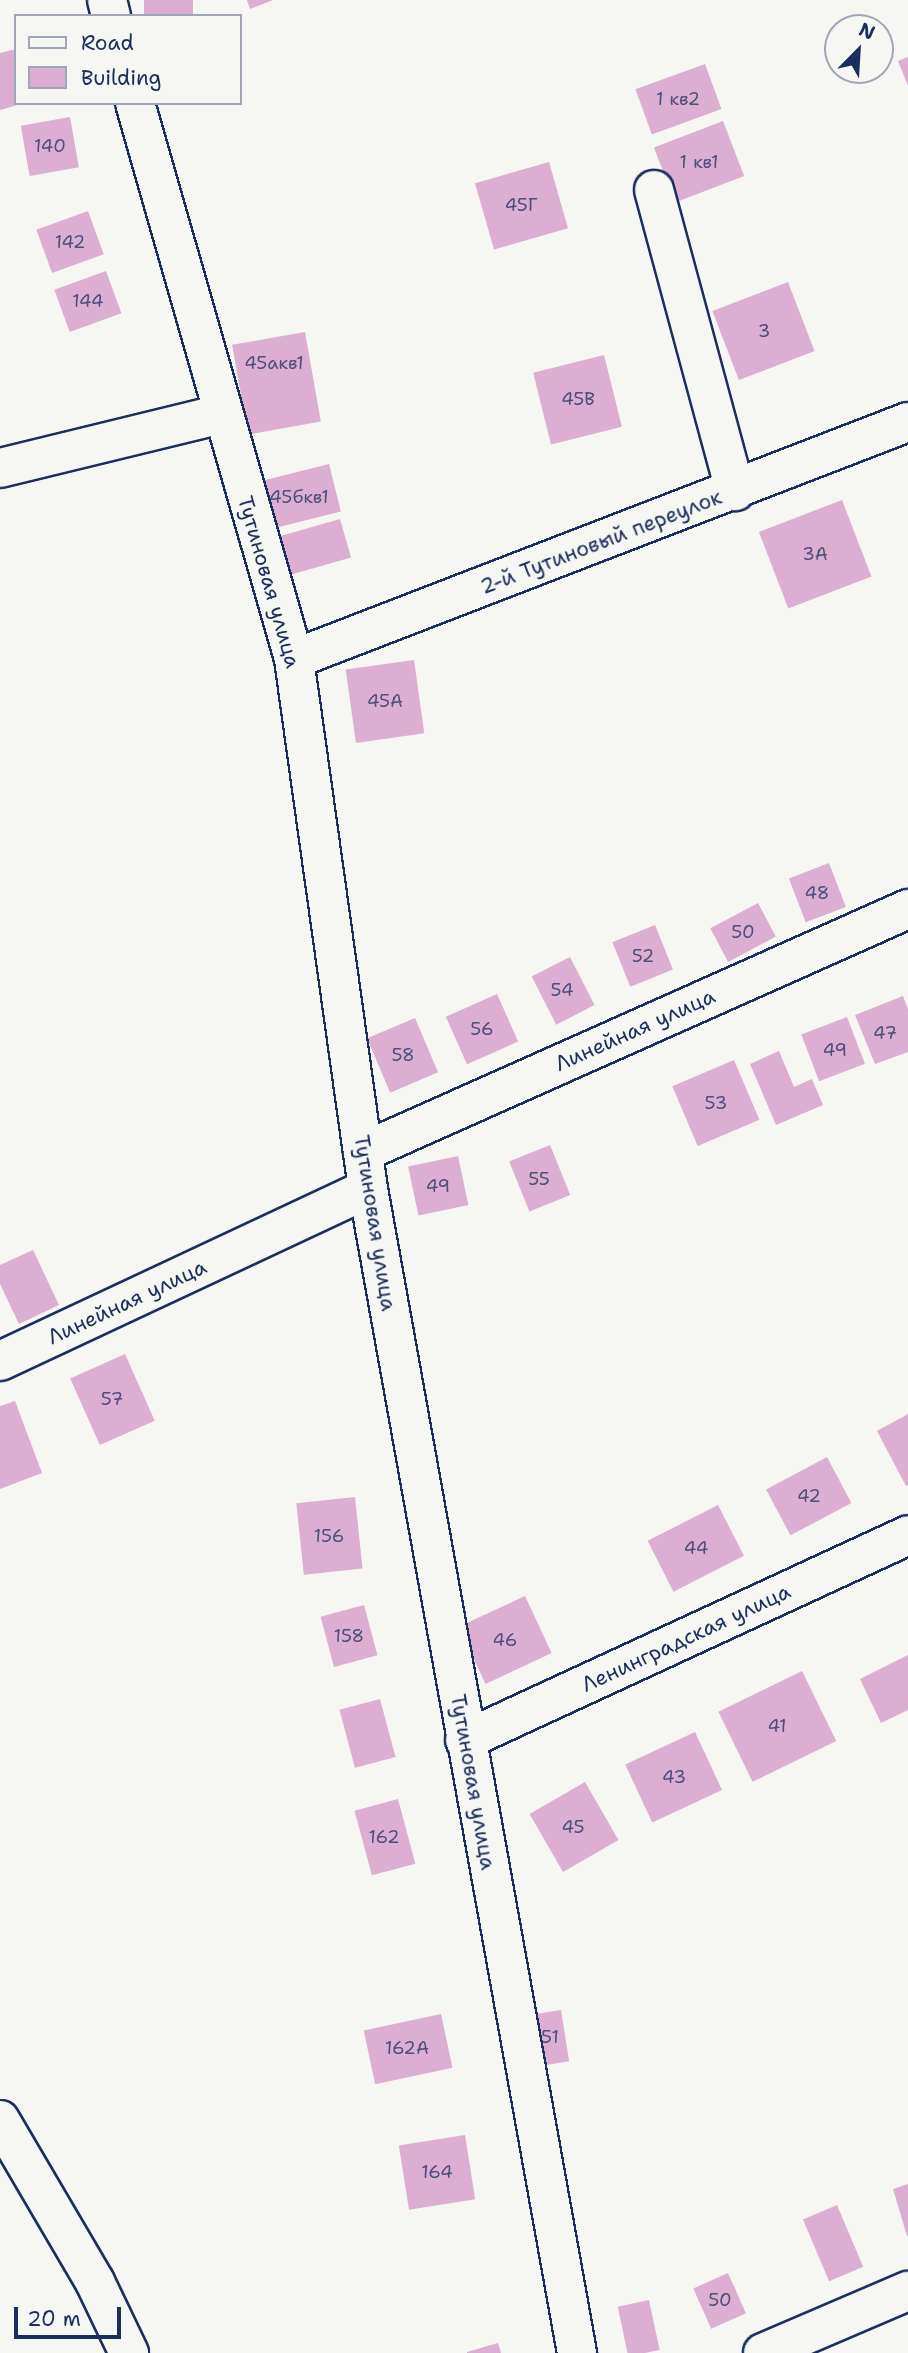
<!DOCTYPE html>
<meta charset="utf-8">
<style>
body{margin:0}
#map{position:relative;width:908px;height:2353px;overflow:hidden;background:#f6f6f2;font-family:"Shantell Sans",sans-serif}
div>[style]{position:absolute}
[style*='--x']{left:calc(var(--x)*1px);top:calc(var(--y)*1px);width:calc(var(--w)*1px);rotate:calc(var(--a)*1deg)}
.building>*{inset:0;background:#dcaed1;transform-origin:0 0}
.roads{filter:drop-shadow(2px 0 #1b2f5e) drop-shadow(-2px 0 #1b2f5e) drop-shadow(0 2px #1b2f5e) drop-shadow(0 -2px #1b2f5e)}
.minor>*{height:38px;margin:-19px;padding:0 19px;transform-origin:19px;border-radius:19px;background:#f6f6f2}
span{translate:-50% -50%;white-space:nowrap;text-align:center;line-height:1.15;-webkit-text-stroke:5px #f6f6f2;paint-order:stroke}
.number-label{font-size:18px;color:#4b4f7b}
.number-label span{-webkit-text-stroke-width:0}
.street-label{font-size:21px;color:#1b2f5e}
.legend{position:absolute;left:14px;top:14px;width:228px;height:91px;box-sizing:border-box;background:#f6f6f2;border:2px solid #9ea6b7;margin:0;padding:9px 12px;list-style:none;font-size:21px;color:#1b2f5e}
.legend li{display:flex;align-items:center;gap:14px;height:35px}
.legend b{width:35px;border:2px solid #9ea6b7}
.north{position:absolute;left:824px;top:14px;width:70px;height:70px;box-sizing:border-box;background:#f6f6f2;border:2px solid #9ea6b7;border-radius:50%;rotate:24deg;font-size:19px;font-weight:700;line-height:28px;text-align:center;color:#1b2f5e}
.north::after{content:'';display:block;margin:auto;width:24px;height:32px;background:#1b2f5e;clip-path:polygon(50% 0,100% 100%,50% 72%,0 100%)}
.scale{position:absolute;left:14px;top:2307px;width:107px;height:32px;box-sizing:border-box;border:4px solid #1b2f5e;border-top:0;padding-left:9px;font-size:21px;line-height:24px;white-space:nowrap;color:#1b2f5e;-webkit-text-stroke:5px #f6f6f2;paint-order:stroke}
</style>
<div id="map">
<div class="building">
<i style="left:144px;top:0;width:49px;height:16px"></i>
<i style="clip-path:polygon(247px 0,273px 0,250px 9px)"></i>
<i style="clip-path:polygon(16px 49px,16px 103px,21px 104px,0 110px,0 53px)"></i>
<i style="clip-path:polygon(908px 57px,908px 86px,898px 61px)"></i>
<i style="left:705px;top:64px;width:48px;height:74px;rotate:70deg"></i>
<i style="left:70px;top:117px;width:51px;height:50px;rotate:80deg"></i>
<i style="left:723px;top:121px;width:59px;height:74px;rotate:69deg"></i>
<i style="left:549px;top:162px;width:69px;height:77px;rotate:74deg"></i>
<i style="left:88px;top:211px;width:46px;height:55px;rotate:70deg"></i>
<i style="left:106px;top:271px;width:45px;height:55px;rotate:70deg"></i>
<i style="left:788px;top:282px;width:74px;height:81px;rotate:69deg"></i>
<i style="left:305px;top:332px;width:91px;height:74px;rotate:80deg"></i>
<i style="left:604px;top:355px;width:74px;height:73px;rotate:76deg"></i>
<i style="left:329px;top:464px;width:49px;height:75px;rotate:76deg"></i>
<i style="left:842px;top:500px;width:82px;height:89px;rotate:69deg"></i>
<i style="left:340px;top:519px;width:40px;height:71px;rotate:74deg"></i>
<i style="left:414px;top:660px;width:74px;height:69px;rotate:82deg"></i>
<i style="left:829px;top:863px;width:47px;height:43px;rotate:69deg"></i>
<i style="left:758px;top:903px;width:38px;height:54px;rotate:62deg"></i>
<i style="left:655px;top:925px;width:48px;height:46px;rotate:68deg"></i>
<i style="left:570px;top:957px;width:54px;height:43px;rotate:63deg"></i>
<i style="left:497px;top:994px;width:52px;height:56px;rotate:66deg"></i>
<i style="clip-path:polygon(903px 996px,908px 1009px,908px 1052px,875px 1064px,855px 1015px)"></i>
<i style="left:847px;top:1017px;width:50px;height:49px;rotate:69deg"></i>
<i style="left:415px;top:1018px;width:59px;height:52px;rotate:67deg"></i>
<i style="clip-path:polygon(779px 1051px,794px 1087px,812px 1079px,823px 1105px,776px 1125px,750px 1064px)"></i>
<i style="left:734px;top:1060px;width:65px;height:67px;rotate:67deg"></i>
<i style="left:550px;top:1145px;width:54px;height:44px;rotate:68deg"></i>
<i style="left:458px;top:1156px;width:50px;height:51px;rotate:78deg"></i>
<i style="clip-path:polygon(33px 1250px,59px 1305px,19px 1324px,0 1284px,0 1265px)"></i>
<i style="left:125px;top:1354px;width:73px;height:60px;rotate:66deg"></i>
<i style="clip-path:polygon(15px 1401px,42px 1473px,0 1489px,0 1406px)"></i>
<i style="clip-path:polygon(908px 1414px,908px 1485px,906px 1486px,877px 1431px)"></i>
<i style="left:827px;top:1457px;width:52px;height:69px;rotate:62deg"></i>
<i style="left:355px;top:1497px;width:72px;height:59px;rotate:84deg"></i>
<i style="left:718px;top:1505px;width:57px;height:79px;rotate:63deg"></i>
<i style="left:525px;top:1596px;width:63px;height:73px;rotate:65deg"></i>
<i style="left:364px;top:1605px;width:52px;height:45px;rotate:75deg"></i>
<i style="clip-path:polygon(908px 1655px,908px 1710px,881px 1723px,860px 1679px)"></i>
<i style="left:802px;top:1671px;width:78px;height:93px;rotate:64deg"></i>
<i style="left:380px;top:1699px;width:60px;height:42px;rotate:75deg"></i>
<i style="left:695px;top:1732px;width:64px;height:77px;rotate:65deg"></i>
<i style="left:585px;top:1782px;width:67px;height:64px;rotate:60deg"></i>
<i style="left:398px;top:1799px;width:67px;height:45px;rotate:75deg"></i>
<i style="left:561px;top:2010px;width:52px;height:31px;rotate:81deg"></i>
<i style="left:441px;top:2014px;width:55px;height:79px;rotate:78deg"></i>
<i style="left:465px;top:2135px;width:65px;height:67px;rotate:81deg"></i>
<i style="clip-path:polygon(908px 2184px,908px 2236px,907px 2236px,893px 2189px)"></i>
<i style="left:837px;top:2205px;width:67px;height:37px;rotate:67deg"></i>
<i style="left:728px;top:2273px;width:44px;height:38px;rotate:66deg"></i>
<i style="left:649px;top:2300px;width:51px;height:32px;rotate:78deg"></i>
<i style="clip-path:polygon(498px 2343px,501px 2353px,467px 2353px,467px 2352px)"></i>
</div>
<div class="roads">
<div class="minor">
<i style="--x:107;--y:0;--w:16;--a:76"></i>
<i style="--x:135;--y:103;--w:578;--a:74.04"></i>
<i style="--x:294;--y:659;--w:535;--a:82.05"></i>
<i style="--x:368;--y:1189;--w:1183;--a:79.82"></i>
<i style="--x:654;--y:190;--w:312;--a:74.9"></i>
<i style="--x:0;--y:468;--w:228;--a:-13.7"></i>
<i style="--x:294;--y:659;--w:658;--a:-21.11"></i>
<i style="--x:363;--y:1152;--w:597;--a:-24.03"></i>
<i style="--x:0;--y:1361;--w:406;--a:-25.1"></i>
<i style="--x:465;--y:1740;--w:488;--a:-24.8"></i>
<i style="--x:0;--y:2120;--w:188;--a:59.6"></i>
<i style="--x:95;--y:2282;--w:79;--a:64.4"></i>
<i style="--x:763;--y:2353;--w:158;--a:-23.2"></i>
</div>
</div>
<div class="number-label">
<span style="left:678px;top:99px">1 кв2</span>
<span style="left:50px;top:146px">140</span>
<span style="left:699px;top:162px">1 кв1</span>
<span style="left:521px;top:205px">45Г</span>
<span style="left:70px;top:242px">142</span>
<span style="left:88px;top:301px">144</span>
<span style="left:764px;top:331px">3</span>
<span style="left:274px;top:363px">45акв1</span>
<span style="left:578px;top:399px">45В</span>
<span style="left:299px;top:497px">45бкв1</span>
<span style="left:815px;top:554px">3А</span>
<span style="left:385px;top:701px">45А</span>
<span style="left:817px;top:893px">48</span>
<span style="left:743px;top:932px">50</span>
<span style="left:643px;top:956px">52</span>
<span style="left:562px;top:990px">54</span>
<span style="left:482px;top:1029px">56</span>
<span style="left:885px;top:1033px">47</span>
<span style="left:835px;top:1050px">49</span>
<span style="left:403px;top:1055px">58</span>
<span style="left:716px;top:1103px">53</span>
<span style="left:539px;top:1179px">55</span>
<span style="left:438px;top:1186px">49</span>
<span style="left:112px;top:1399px">57</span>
<span style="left:809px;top:1496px">42</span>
<span style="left:329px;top:1536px">156</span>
<span style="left:696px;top:1548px">44</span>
<span style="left:349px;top:1636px">158</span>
<span style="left:505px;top:1640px">46</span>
<span style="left:777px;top:1726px">41</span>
<span style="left:674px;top:1777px">43</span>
<span style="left:573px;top:1827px">45</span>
<span style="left:384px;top:1837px">162</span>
<span style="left:550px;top:2037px">51</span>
<span style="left:407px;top:2048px">162А</span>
<span style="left:437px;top:2172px">164</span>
<span style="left:720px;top:2300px">50</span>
</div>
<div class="street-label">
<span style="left:601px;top:542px;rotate:-21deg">2-й Тутиновый переулок</span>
<span style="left:269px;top:582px;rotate:74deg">Тутиновая улица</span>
<span style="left:635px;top:1030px;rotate:-24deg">Линейная улица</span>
<span style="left:375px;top:1223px;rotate:81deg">Тутиновая улица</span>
<span style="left:127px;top:1302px;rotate:-25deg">Линейная улица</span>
<span style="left:686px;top:1638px;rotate:-25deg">Ленинградская улица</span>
<span style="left:473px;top:1782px;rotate:80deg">Тутиновая улица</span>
</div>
<ul class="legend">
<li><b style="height:9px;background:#f6f6f2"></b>Road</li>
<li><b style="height:19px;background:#dcaed1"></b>Building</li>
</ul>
<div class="north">N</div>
<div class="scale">20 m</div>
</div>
